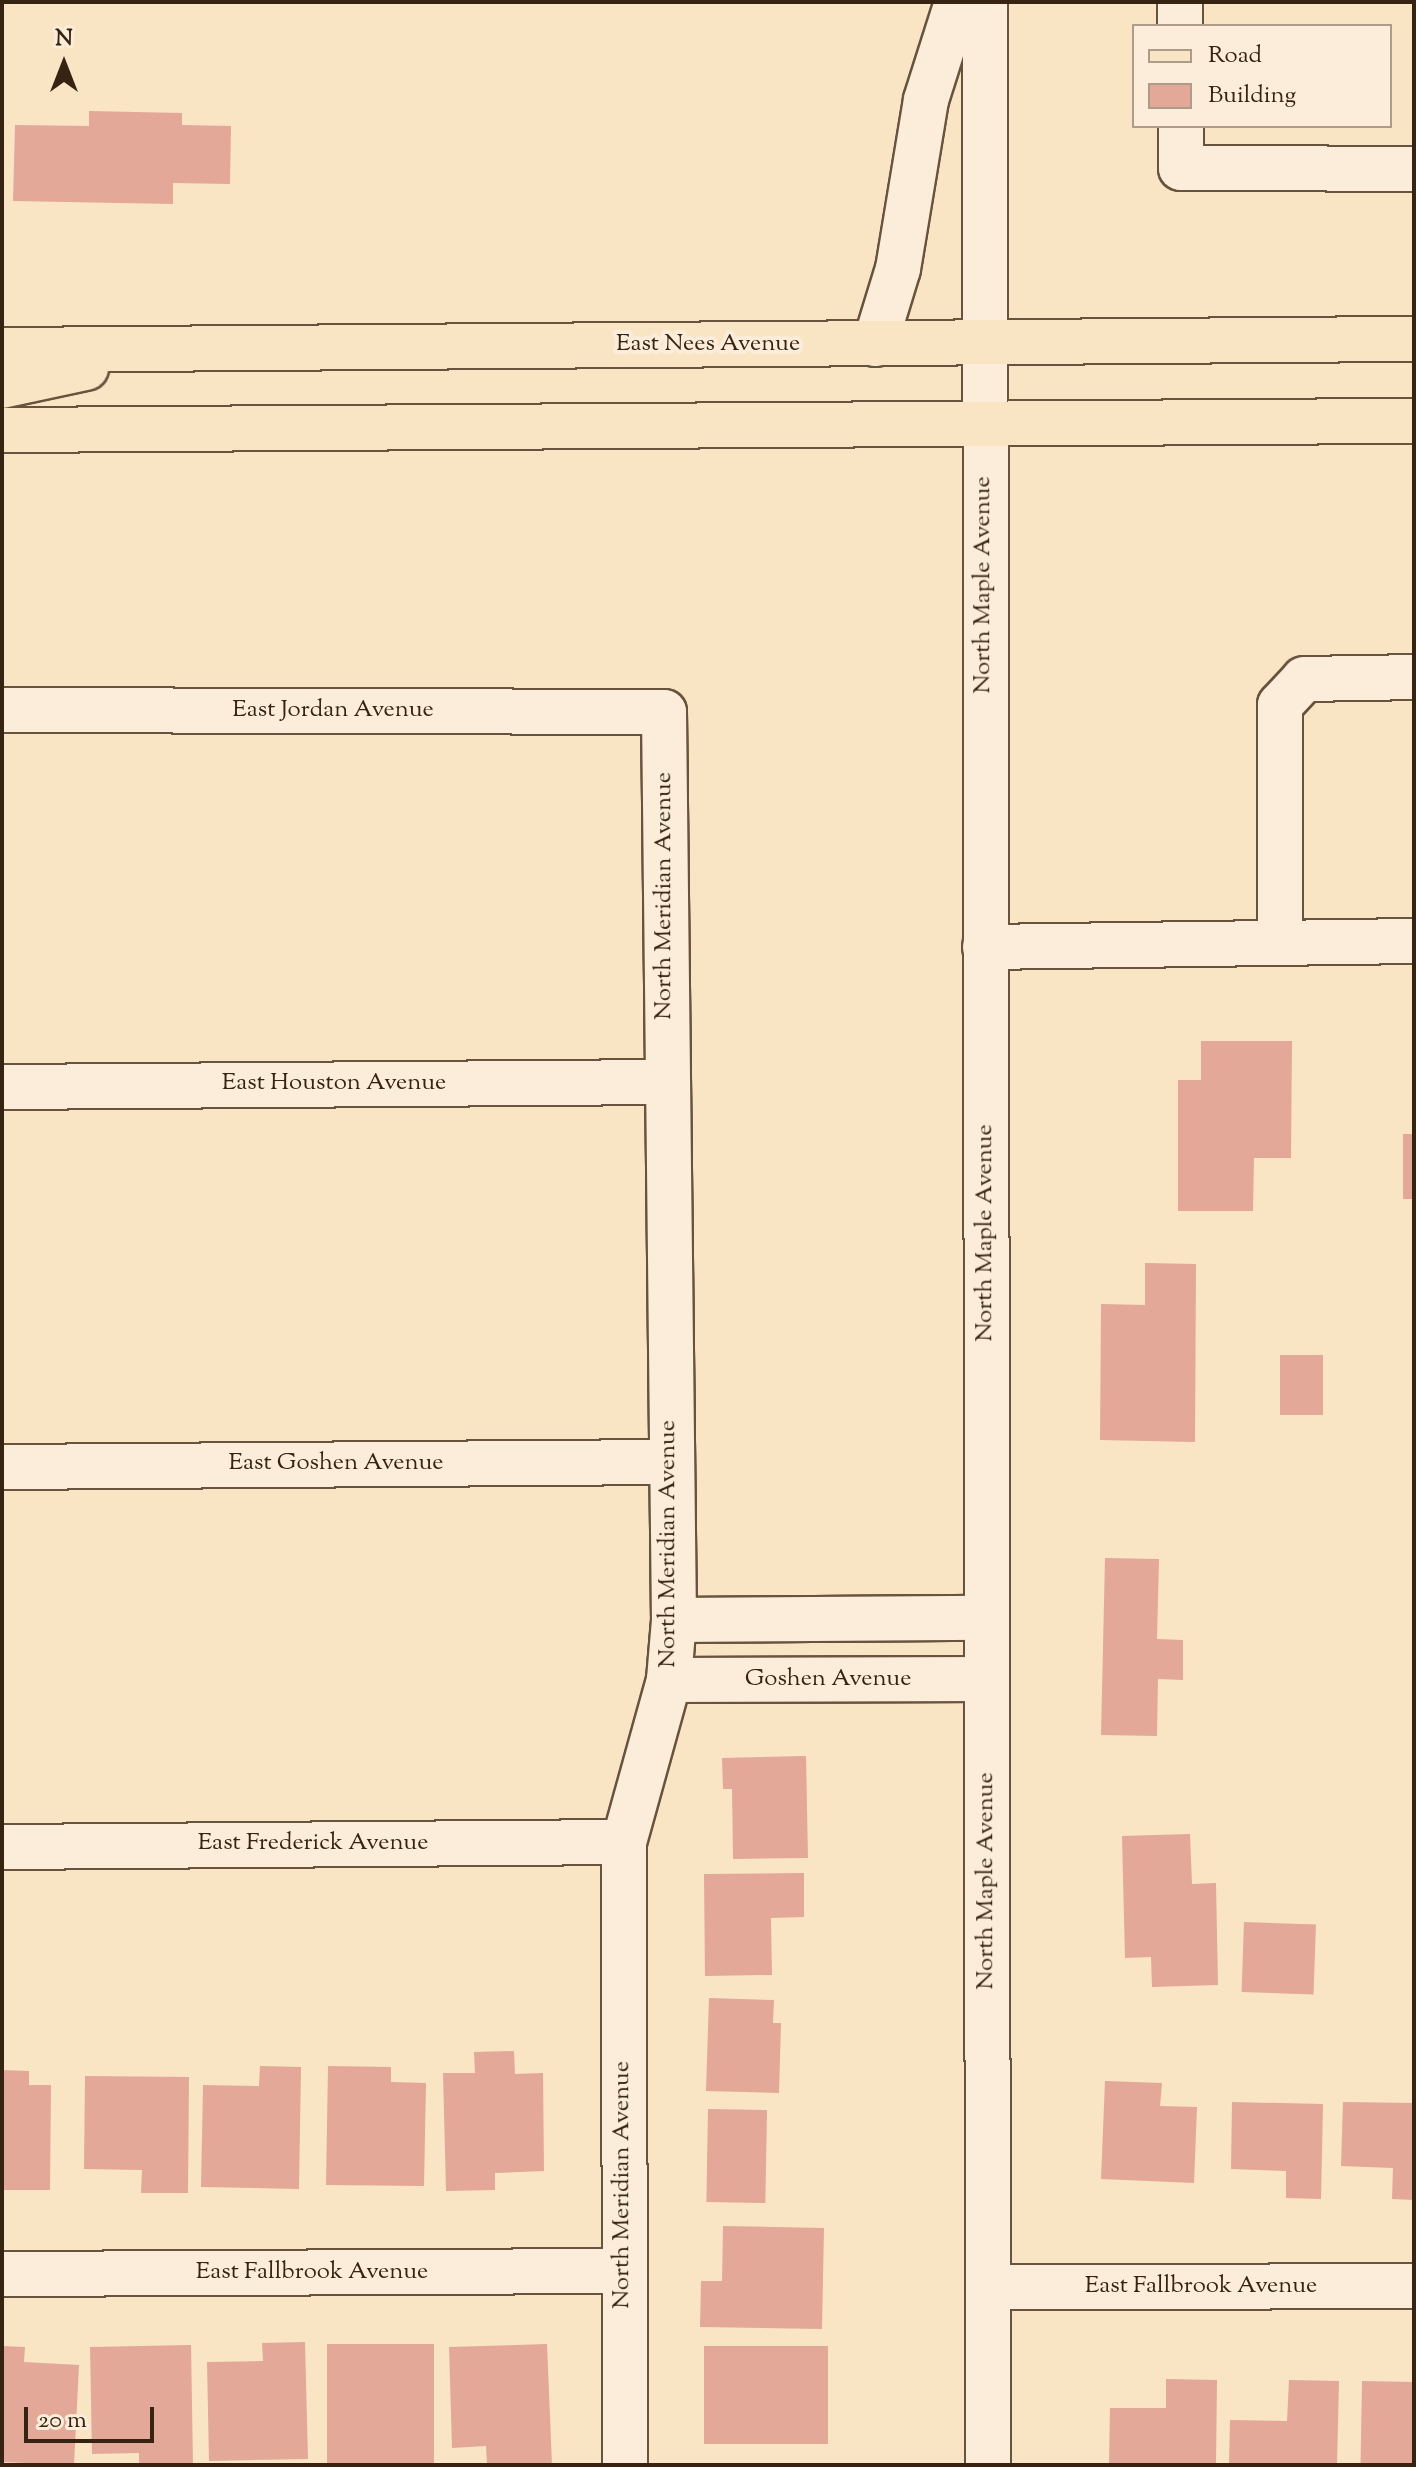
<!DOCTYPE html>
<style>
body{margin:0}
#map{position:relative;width:1416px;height:2467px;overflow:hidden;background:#f9e4c4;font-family:"Sorts Mill Goudy",serif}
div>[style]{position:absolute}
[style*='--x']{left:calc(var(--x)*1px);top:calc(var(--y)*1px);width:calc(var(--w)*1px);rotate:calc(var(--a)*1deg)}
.building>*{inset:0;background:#e3a898;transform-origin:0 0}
.roads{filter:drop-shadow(2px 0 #67533e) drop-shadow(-2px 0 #67533e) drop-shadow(0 2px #67533e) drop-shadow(0 -2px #67533e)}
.minor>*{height:44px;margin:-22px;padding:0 22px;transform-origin:22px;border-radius:22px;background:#fbedd9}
.major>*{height:44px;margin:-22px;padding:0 22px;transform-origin:22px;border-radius:22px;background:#f9e4c4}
span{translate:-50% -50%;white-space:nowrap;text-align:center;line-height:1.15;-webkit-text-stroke:8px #fbedd9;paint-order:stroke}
.street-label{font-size:24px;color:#362312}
.frame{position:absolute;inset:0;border:4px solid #362312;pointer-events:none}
.legend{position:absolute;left:1132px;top:24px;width:260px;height:104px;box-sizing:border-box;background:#fbedd9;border:2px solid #ac9c89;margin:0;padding:10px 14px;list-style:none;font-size:24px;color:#362312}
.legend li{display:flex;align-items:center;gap:16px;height:40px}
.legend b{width:40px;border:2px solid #ac9c89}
.north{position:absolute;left:24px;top:24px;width:80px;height:80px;-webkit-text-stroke:6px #fbedd9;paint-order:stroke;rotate:0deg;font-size:22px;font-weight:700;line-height:32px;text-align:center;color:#362312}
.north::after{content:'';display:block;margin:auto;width:28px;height:36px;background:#362312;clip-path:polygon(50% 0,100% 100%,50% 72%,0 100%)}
.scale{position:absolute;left:24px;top:2407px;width:130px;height:36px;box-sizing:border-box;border:4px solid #362312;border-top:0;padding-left:10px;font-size:24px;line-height:28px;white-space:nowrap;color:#362312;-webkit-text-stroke:6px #fbedd9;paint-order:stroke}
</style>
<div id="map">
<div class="building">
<i style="clip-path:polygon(89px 111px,182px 113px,182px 125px,231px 126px,230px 184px,173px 183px,173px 204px,13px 201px,15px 125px,89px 126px)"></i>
<i style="clip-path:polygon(1201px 1041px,1292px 1041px,1291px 1158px,1254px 1158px,1253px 1211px,1178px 1211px,1178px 1080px,1201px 1080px)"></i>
<i style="left:1403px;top:1134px;width:11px;height:65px"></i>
<i style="clip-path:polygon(1145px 1263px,1196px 1264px,1195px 1442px,1100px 1440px,1101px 1304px,1145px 1305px)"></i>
<i style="left:1280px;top:1355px;width:43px;height:60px"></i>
<i style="clip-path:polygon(1105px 1558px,1159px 1559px,1157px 1639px,1183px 1640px,1183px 1680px,1158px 1679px,1157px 1736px,1101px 1735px)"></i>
<i style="clip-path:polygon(806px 1756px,808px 1858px,733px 1859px,732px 1789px,723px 1789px,722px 1758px)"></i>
<i style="clip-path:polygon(1190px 1834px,1192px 1884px,1216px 1883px,1218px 1985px,1152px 1987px,1151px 1957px,1125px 1958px,1122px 1836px)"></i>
<i style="clip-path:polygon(804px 1873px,804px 1917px,771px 1918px,772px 1975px,705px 1976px,704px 1874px)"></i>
<i style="left:1244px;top:1922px;width:72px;height:70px;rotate:2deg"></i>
<i style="clip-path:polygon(709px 1998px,774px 2000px,773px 2023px,781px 2023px,779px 2093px,706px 2091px)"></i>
<i style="clip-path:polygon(514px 2051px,515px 2074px,543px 2073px,544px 2171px,495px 2173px,495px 2190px,446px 2191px,443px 2073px,475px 2073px,474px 2052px)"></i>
<i style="clip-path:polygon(260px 2066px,301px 2067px,299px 2189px,201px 2187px,203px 2085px,259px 2086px)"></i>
<i style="clip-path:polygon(328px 2066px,391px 2067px,391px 2082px,426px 2083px,424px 2186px,326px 2185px)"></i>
<i style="clip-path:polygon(2px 2070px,29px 2071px,29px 2085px,51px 2085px,50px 2190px,2px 2190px)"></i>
<i style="clip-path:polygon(85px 2076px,189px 2077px,188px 2193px,141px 2193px,142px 2170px,84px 2169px)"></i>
<i style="clip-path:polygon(1105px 2081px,1162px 2083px,1160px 2106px,1197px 2107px,1194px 2183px,1101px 2179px)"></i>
<i style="clip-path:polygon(1232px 2102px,1323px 2104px,1321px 2199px,1286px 2198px,1286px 2171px,1231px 2169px)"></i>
<i style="clip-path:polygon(1343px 2102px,1414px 2103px,1414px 2200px,1392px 2199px,1393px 2168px,1341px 2166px)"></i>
<i style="left:708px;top:2109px;width:59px;height:93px;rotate:1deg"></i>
<i style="clip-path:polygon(723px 2226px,824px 2228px,822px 2329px,700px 2327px,701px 2281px,722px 2281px)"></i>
<i style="clip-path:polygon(305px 2342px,308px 2459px,209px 2461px,207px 2362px,263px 2361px,262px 2343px)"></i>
<i style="left:434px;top:2344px;width:120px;height:107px;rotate:90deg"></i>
<i style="clip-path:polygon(547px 2344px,552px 2465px,487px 2465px,486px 2446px,452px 2448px,449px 2347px)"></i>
<i style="clip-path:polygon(191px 2345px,193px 2465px,139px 2465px,139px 2453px,92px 2454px,90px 2347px)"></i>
<i style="clip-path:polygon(2px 2346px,25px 2347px,24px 2362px,79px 2365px,74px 2465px,2px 2462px)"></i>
<i style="left:828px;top:2346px;width:98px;height:124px;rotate:90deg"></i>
<i style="clip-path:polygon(1166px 2379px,1217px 2380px,1216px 2465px,1109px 2465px,1110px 2408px,1166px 2408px)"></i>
<i style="clip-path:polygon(1289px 2380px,1339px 2381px,1337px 2465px,1229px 2465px,1230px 2420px,1287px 2421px)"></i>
<i style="left:1362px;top:2381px;width:52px;height:84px;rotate:1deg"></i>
</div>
<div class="roads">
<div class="minor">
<i style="--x:985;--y:2;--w:2463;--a:89.93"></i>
<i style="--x:1180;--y:2;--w:24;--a:90"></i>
<i style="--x:1181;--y:126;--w:42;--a:90"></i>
<i style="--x:1181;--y:168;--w:233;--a:0.2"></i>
<i style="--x:875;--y:344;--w:78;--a:-73"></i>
<i style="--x:898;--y:269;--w:171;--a:-80.6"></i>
<i style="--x:926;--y:100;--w:103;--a:-72.4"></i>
<i style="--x:2;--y:710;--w:662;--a:0.17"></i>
<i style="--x:664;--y:712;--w:908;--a:89.37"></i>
<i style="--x:674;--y:1620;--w:60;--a:94.8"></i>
<i style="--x:669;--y:1680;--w:168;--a:105.5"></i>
<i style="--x:624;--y:1842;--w:623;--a:89.91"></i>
<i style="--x:1280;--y:943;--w:238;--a:-90"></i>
<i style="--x:1280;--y:705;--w:35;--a:-47"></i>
<i style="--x:1304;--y:679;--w:110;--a:-1"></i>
<i style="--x:985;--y:947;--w:429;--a:-0.8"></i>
<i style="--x:2;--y:1087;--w:664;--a:-0.43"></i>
<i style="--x:2;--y:1467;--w:667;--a:-0.43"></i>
<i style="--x:674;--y:1620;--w:313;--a:-0.4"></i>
<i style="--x:669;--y:1680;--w:318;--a:-0.2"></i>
<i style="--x:2;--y:1847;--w:622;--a:-0.46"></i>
<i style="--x:2;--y:2274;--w:620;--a:-0.28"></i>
<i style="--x:988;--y:2287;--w:426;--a:-0.1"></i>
</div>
<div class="major">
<i style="--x:2;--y:350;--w:1412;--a:-0.45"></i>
<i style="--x:2;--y:386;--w:86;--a:-12.1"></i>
<i style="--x:2;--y:430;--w:1412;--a:-0.37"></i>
</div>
</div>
<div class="street-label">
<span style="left:708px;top:345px">East Nees Avenue</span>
<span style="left:984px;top:585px;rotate:-90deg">North Maple Avenue</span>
<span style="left:333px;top:711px">East Jordan Avenue</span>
<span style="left:665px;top:896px;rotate:-90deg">North Meridian Avenue</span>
<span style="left:334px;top:1084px">East Houston Avenue</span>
<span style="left:986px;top:1233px;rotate:-90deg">North Maple Avenue</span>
<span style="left:336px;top:1464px">East Goshen Avenue</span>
<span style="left:669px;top:1544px;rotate:-90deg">North Meridian Avenue</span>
<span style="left:828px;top:1680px">Goshen Avenue</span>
<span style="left:313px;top:1844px">East Frederick Avenue</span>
<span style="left:987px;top:1881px;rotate:-90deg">North Maple Avenue</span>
<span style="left:623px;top:2185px;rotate:-90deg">North Meridian Avenue</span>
<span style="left:312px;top:2273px">East Fallbrook Avenue</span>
<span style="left:1201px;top:2287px">East Fallbrook Avenue</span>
</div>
<div class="frame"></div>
<ul class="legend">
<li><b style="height:10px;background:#f9e4c4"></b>Road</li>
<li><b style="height:22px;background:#e3a898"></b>Building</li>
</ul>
<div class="north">N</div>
<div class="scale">20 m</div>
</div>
